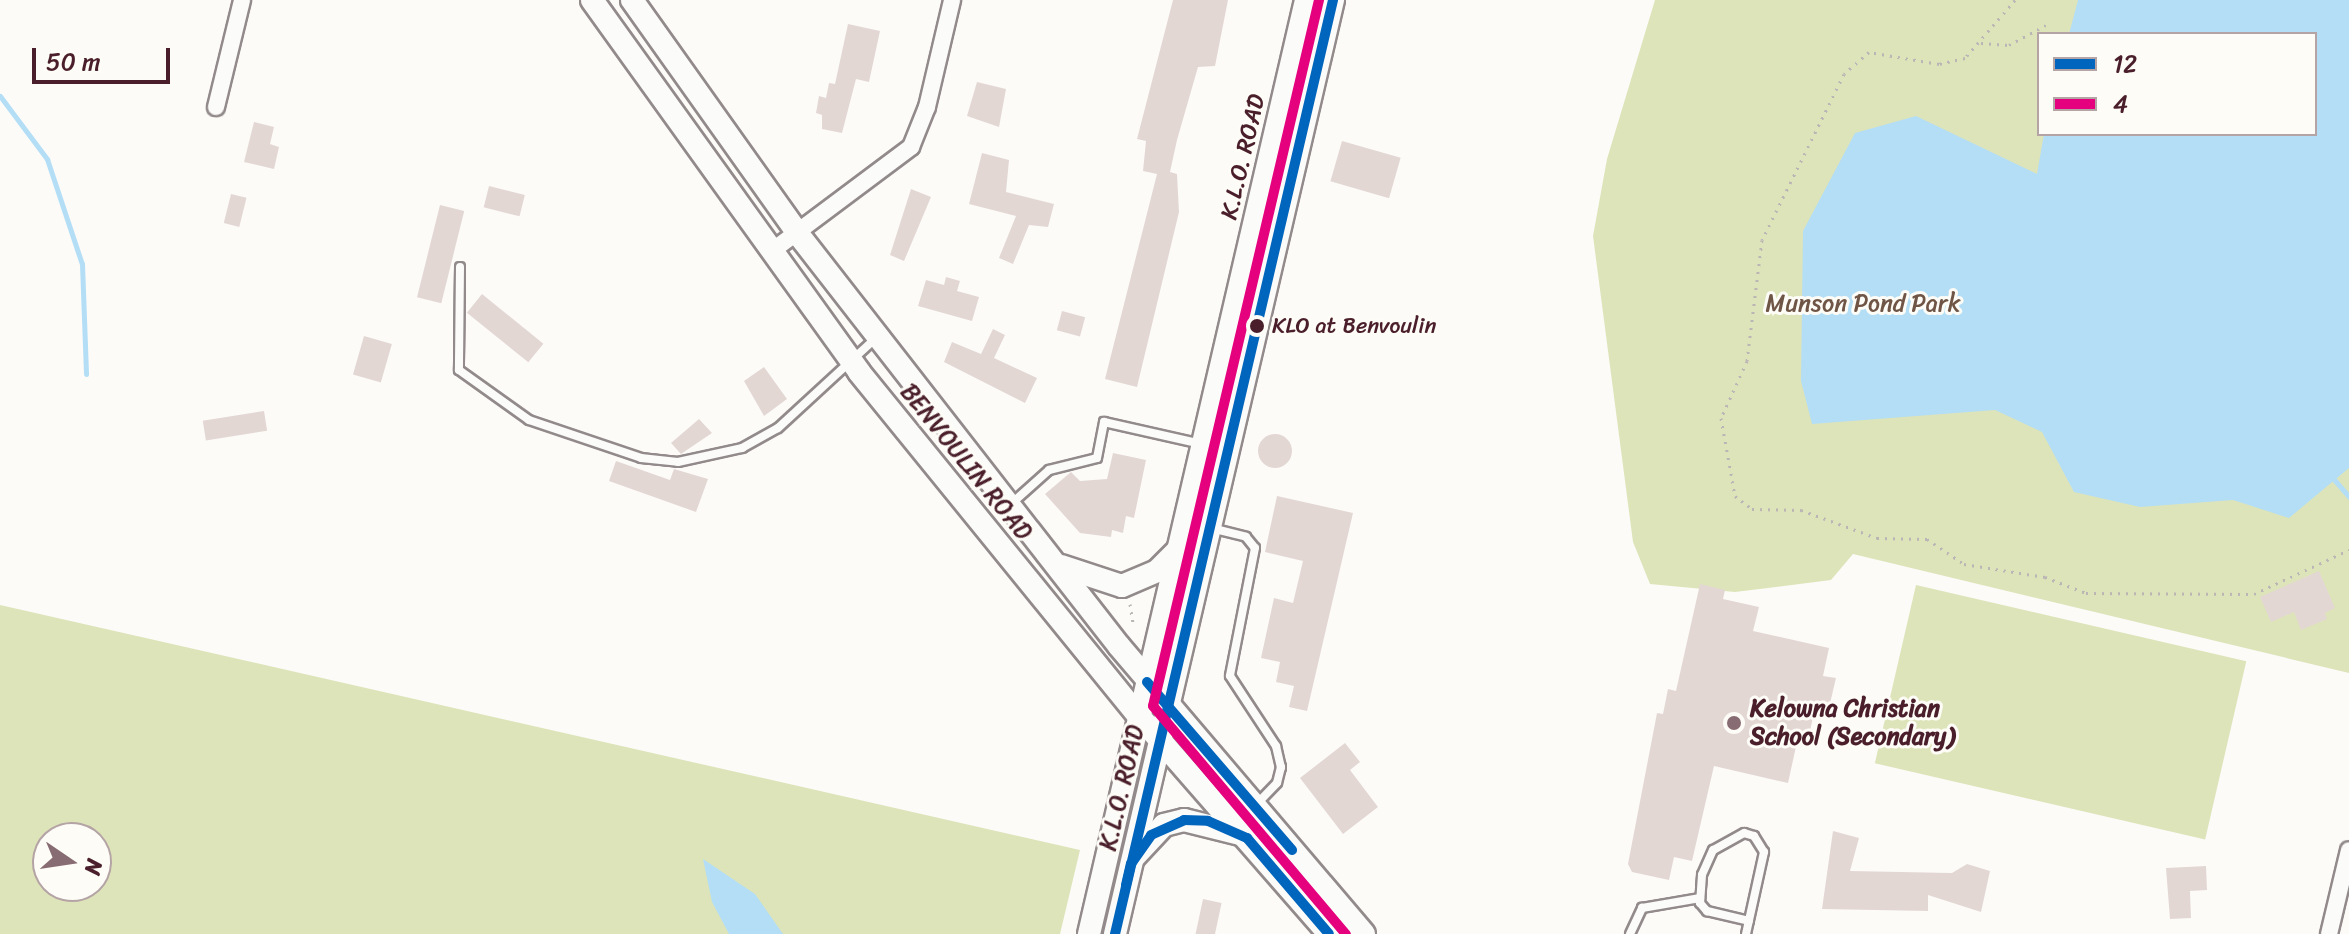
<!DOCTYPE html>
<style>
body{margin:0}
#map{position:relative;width:2349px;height:934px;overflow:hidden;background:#fcfbf8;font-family:Sriracha,sans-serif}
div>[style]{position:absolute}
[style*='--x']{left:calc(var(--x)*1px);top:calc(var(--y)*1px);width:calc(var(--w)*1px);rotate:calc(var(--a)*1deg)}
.green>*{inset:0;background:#dee4b9;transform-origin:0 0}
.water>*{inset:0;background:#b3def6}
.stream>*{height:5px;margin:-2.5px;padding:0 2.5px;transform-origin:2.5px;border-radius:2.5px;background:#b3def6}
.building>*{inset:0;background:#e3d7d4;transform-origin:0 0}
.round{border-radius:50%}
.path>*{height:3px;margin-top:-1.5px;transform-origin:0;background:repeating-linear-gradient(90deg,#bbb6b6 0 2px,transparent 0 8px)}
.roads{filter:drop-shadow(2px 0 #928a8b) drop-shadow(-2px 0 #928a8b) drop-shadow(0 2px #928a8b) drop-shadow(0 -2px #928a8b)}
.service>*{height:8px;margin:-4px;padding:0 4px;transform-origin:4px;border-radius:4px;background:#fbfbf9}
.minor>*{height:16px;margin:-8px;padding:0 8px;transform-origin:8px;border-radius:8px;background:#fbfbf9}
.secondary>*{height:22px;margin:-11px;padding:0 11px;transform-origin:11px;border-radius:11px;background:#fbfbf9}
.bus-1>*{height:10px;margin:-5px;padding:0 5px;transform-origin:5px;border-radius:5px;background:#0065bd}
.bus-2>*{height:10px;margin:-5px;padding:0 5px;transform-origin:5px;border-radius:5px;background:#e5007d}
.dots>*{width:22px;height:22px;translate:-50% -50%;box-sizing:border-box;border:4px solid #fdfcf7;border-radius:50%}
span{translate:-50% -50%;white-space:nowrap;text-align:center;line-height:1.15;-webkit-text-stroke:6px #fdfcf7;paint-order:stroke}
.bus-label{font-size:22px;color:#4a1f2b}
.left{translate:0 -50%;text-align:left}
.street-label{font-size:24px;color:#4a1f2b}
.park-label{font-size:24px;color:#6f5546}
.poi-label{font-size:24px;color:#4a1f2b;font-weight:700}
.legend{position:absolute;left:2037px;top:32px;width:280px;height:104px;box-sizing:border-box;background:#fdfcf7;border:2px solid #b5a4a5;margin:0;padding:10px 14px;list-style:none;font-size:24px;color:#4a1f2b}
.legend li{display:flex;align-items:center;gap:16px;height:40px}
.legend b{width:40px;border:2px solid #b5a4a5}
.north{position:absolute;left:32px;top:822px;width:80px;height:80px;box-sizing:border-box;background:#fdfcf7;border:2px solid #b5a4a5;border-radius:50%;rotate:103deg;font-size:22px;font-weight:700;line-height:32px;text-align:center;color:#4a1f2b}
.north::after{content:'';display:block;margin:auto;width:28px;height:36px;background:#886c73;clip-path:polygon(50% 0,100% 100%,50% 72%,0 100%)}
.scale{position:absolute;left:32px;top:48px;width:138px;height:36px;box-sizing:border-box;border:4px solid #4a1f2b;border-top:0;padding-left:10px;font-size:24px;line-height:28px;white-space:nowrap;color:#4a1f2b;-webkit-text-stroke:6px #fdfcf7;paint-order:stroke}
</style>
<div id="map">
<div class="green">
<i style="clip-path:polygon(evenodd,1655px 0,2349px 0,2349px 673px,1853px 554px,1831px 580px,1735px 592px,1650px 584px,1633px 542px,1593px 236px,1607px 159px,1655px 0,2039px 34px,2315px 34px,2315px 134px,2039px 134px,2039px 34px)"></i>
<i style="left:1916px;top:585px;width:339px;height:183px;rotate:13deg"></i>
<i style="clip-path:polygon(evenodd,0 605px,1080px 850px,1060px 934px,0 934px,0 605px,48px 838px,96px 838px,96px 886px,48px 886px,48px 838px)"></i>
</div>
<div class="water">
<i style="clip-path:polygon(2078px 0,2349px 0,2349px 468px,2289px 518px,2233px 500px,2140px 507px,2074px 492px,2042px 432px,1995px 410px,1812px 424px,1801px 381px,1803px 231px,1855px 133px,1916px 116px,2037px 174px,2044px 134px,2315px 134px,2315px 34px,2069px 34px)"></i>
<i style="clip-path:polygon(703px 859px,755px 894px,783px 934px,729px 934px,712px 902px)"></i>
</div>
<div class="stream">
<i style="--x:0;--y:96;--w:79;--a:53.3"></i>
<i style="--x:47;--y:159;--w:111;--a:71.6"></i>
<i style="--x:82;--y:264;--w:110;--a:87.9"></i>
<i style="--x:2331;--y:476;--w:28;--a:49"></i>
</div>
<div class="building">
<i style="clip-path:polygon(1173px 0,1228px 0,1215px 66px,1198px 67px,1177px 140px,1170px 172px,1177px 174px,1179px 212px,1137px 387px,1105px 379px,1157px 174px,1143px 171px,1146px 141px,1137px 139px)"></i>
<i style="clip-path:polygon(848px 24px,880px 31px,869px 82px,856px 79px,842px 133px,822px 129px,822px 115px,816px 113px,819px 96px,826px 98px,829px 83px,835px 84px)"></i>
<i style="clip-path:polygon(977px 82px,1006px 89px,999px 127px,967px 116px)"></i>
<i style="clip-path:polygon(254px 122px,274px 127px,270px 144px,279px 147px,274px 169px,244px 162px)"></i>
<i style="left:1342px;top:141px;width:61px;height:42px;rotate:16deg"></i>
<i style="clip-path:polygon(982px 153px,1009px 160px,1006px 192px,1054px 204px,1048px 227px,1029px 225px,1013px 264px,999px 258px,1016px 216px,969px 204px)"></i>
<i style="left:489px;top:186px;width:37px;height:22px;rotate:14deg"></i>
<i style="clip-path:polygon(911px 189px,931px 197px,904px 261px,890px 255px)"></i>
<i style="left:231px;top:194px;width:16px;height:30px;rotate:14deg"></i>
<i style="left:440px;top:205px;width:25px;height:95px;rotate:14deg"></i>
<i style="clip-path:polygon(946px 277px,960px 281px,957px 291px,979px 297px,972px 321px,918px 306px,926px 280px,944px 285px)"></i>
<i style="left:482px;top:294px;width:79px;height:24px;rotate:39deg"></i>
<i style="left:1062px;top:311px;width:24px;height:20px;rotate:15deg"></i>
<i style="clip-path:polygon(993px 329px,1005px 335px,994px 358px,1037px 378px,1025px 403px,944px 362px,952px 342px,981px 354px)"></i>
<i style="left:364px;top:336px;width:29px;height:40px;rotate:16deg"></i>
<i style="clip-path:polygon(764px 367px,787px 399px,764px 416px,744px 381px)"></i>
<i style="left:264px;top:411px;width:20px;height:62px;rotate:81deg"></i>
<i style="clip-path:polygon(699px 419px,712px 433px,681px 454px,671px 443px)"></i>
<i class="round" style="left:1258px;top:434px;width:34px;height:34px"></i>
<i style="clip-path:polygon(1113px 453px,1146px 460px,1134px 518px,1126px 516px,1123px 533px,1112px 530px,1111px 537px,1080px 533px,1045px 494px,1071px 472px,1080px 481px,1107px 479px)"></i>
<i style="clip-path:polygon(616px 461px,670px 480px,674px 469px,708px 479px,696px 512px,609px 481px)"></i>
<i style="clip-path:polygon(1277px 496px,1353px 513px,1307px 711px,1289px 707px,1294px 686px,1276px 682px,1280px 662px,1261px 658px,1274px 598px,1293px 603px,1303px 561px,1265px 552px)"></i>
<i style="clip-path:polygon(2319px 571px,2335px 608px,2325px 613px,2327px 619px,2301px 630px,2294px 612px,2271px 622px,2260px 597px)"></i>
<i style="clip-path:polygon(1700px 584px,1725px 590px,1723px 599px,1759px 607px,1753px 631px,1829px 648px,1823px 676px,1836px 678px,1828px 712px,1815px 709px,1809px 735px,1799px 733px,1788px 783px,1714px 766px,1692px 861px,1674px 857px,1669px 880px,1632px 872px,1628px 864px,1657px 713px,1663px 714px,1668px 689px,1676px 691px)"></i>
<i style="clip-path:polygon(1345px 743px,1360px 762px,1350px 770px,1378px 807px,1343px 834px,1300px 778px)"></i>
<i style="clip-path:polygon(1833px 831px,1859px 838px,1850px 871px,1952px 873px,1967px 864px,1990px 871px,1981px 912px,1928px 895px,1928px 911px,1822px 909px)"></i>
<i style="clip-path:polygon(2206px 866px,2207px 890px,2190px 891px,2191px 918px,2170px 919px,2166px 868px)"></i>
<i style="left:1203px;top:899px;width:19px;height:36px;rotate:12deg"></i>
</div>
<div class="path">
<i style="--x:2015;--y:0;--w:77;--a:130.8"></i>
<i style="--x:1965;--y:58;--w:27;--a:167"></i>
<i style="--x:1939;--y:64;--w:71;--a:-170.3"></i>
<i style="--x:1869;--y:52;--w:33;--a:139"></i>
<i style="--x:1844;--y:74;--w:185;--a:116.3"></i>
<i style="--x:1762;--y:240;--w:122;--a:97.1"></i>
<i style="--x:1747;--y:361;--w:63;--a:114.5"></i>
<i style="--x:1721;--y:418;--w:79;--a:79.8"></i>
<i style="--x:1735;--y:496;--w:21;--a:37"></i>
<i style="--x:1752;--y:509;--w:49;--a:1.2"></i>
<i style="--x:1801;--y:510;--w:81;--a:20.2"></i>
<i style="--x:1877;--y:538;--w:50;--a:1.1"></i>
<i style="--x:1927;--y:539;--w:45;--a:34"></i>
<i style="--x:1964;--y:564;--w:82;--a:9.1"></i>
<i style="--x:2045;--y:577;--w:44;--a:21.3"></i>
<i style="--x:2086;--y:593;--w:168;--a:0.3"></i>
<i style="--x:2254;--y:594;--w:105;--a:-24.9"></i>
<i style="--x:1981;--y:43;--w:28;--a:4"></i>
<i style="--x:2009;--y:45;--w:42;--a:-28.4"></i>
<i style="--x:1130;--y:604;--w:19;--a:81"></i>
</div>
<div class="roads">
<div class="service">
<i style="--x:460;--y:267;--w:103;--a:90.6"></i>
<i style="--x:459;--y:370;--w:86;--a:35.5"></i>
<i style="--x:529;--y:420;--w:118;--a:18.7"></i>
<i style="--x:641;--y:458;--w:37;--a:6"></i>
<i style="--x:678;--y:462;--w:66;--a:-12.3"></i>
<i style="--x:742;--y:448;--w:41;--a:-29.1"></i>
<i style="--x:778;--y:428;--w:134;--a:-42.6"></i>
<i style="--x:1011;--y:504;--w:51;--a:-41.8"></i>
<i style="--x:1049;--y:470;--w:49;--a:-14"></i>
<i style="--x:1097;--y:458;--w:37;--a:-79"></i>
<i style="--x:1104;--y:422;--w:100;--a:12.7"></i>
<i style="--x:1211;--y:528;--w:36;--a:14"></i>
<i style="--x:1246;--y:537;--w:14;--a:51"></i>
<i style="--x:1255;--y:548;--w:130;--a:101.1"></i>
<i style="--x:1230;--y:676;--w:84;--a:56.7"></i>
<i style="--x:1276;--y:746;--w:22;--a:77"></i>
<i style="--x:1281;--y:767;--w:16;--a:104"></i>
<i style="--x:1277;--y:783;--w:32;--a:134"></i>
<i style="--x:1630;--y:934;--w:29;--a:-65"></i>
<i style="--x:1642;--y:908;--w:59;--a:-9.8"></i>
<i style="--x:1746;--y:934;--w:84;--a:-77.6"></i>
<i style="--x:1764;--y:852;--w:19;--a:-122"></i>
<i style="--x:1754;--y:836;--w:10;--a:-163"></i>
<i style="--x:1744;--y:833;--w:35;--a:151"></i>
<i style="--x:1713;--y:850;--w:27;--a:114"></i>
<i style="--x:1702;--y:875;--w:28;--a:94"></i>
<i style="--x:1700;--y:903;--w:11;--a:49"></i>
<i style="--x:1707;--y:911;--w:43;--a:13.4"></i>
</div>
<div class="minor">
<i style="--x:216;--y:107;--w:110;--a:-76.3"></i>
<i style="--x:772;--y:251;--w:174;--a:-36.8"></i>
<i style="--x:911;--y:147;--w:43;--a:-68.2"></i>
<i style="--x:927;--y:107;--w:110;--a:-76.8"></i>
<i style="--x:2329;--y:934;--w:86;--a:-76.6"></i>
</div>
<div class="secondary">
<i style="--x:592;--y:0;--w:458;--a:54.3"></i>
<i style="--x:859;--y:372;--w:444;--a:50.9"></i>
<i style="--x:1139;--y:716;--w:289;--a:48.9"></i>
<i style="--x:632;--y:0;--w:287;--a:54.6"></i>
<i style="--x:798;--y:234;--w:522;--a:52.08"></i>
<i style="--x:1119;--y:646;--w:378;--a:49.6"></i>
<i style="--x:1061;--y:566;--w:64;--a:18.2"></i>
<i style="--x:1122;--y:586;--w:38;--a:-23"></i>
<i style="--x:1157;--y:571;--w:30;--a:-45"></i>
<i style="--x:1135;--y:856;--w:42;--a:-46.9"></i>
<i style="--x:1164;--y:825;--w:21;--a:-14"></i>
<i style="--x:1184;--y:820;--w:58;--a:14"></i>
<i style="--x:1089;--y:934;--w:959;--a:-76.92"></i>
<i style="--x:1115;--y:934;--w:959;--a:-76.86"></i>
</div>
</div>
<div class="bus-1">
<i style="--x:1147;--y:682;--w:222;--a:49.2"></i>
<i style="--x:1126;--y:885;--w:22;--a:-77"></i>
<i style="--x:1131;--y:864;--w:35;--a:-55"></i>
<i style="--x:1151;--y:835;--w:36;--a:-24"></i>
<i style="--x:1184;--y:820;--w:24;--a:2"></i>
<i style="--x:1208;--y:821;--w:43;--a:23.6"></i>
<i style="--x:1247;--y:838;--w:126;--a:49.5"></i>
<i style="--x:1115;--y:934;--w:959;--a:-76.86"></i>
</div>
<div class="bus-2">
<i style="--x:1319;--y:0;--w:725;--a:103.23"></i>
<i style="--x:1153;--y:706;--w:299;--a:49.8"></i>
</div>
<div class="dots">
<i style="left:1257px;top:326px;background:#4a1f2b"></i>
<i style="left:1734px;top:723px;background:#886c73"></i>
</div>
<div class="bus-label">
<span class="left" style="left:1272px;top:326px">KLO at Benvoulin</span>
</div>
<div class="street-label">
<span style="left:1243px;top:157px;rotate:-77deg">K.L.O. ROAD</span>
<span style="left:966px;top:462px;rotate:51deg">BENVOULIN ROAD</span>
<span style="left:1122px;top:788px;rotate:-77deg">K.L.O. ROAD</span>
</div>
<div class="park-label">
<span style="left:1863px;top:304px">Munson Pond Park</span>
</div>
<div class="poi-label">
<span class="left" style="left:1750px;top:723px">Kelowna Christian<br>School (Secondary)</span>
</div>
<ul class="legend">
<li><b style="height:10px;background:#0065bd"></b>12</li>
<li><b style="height:10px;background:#e5007d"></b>4</li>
</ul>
<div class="north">N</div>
<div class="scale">50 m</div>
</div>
